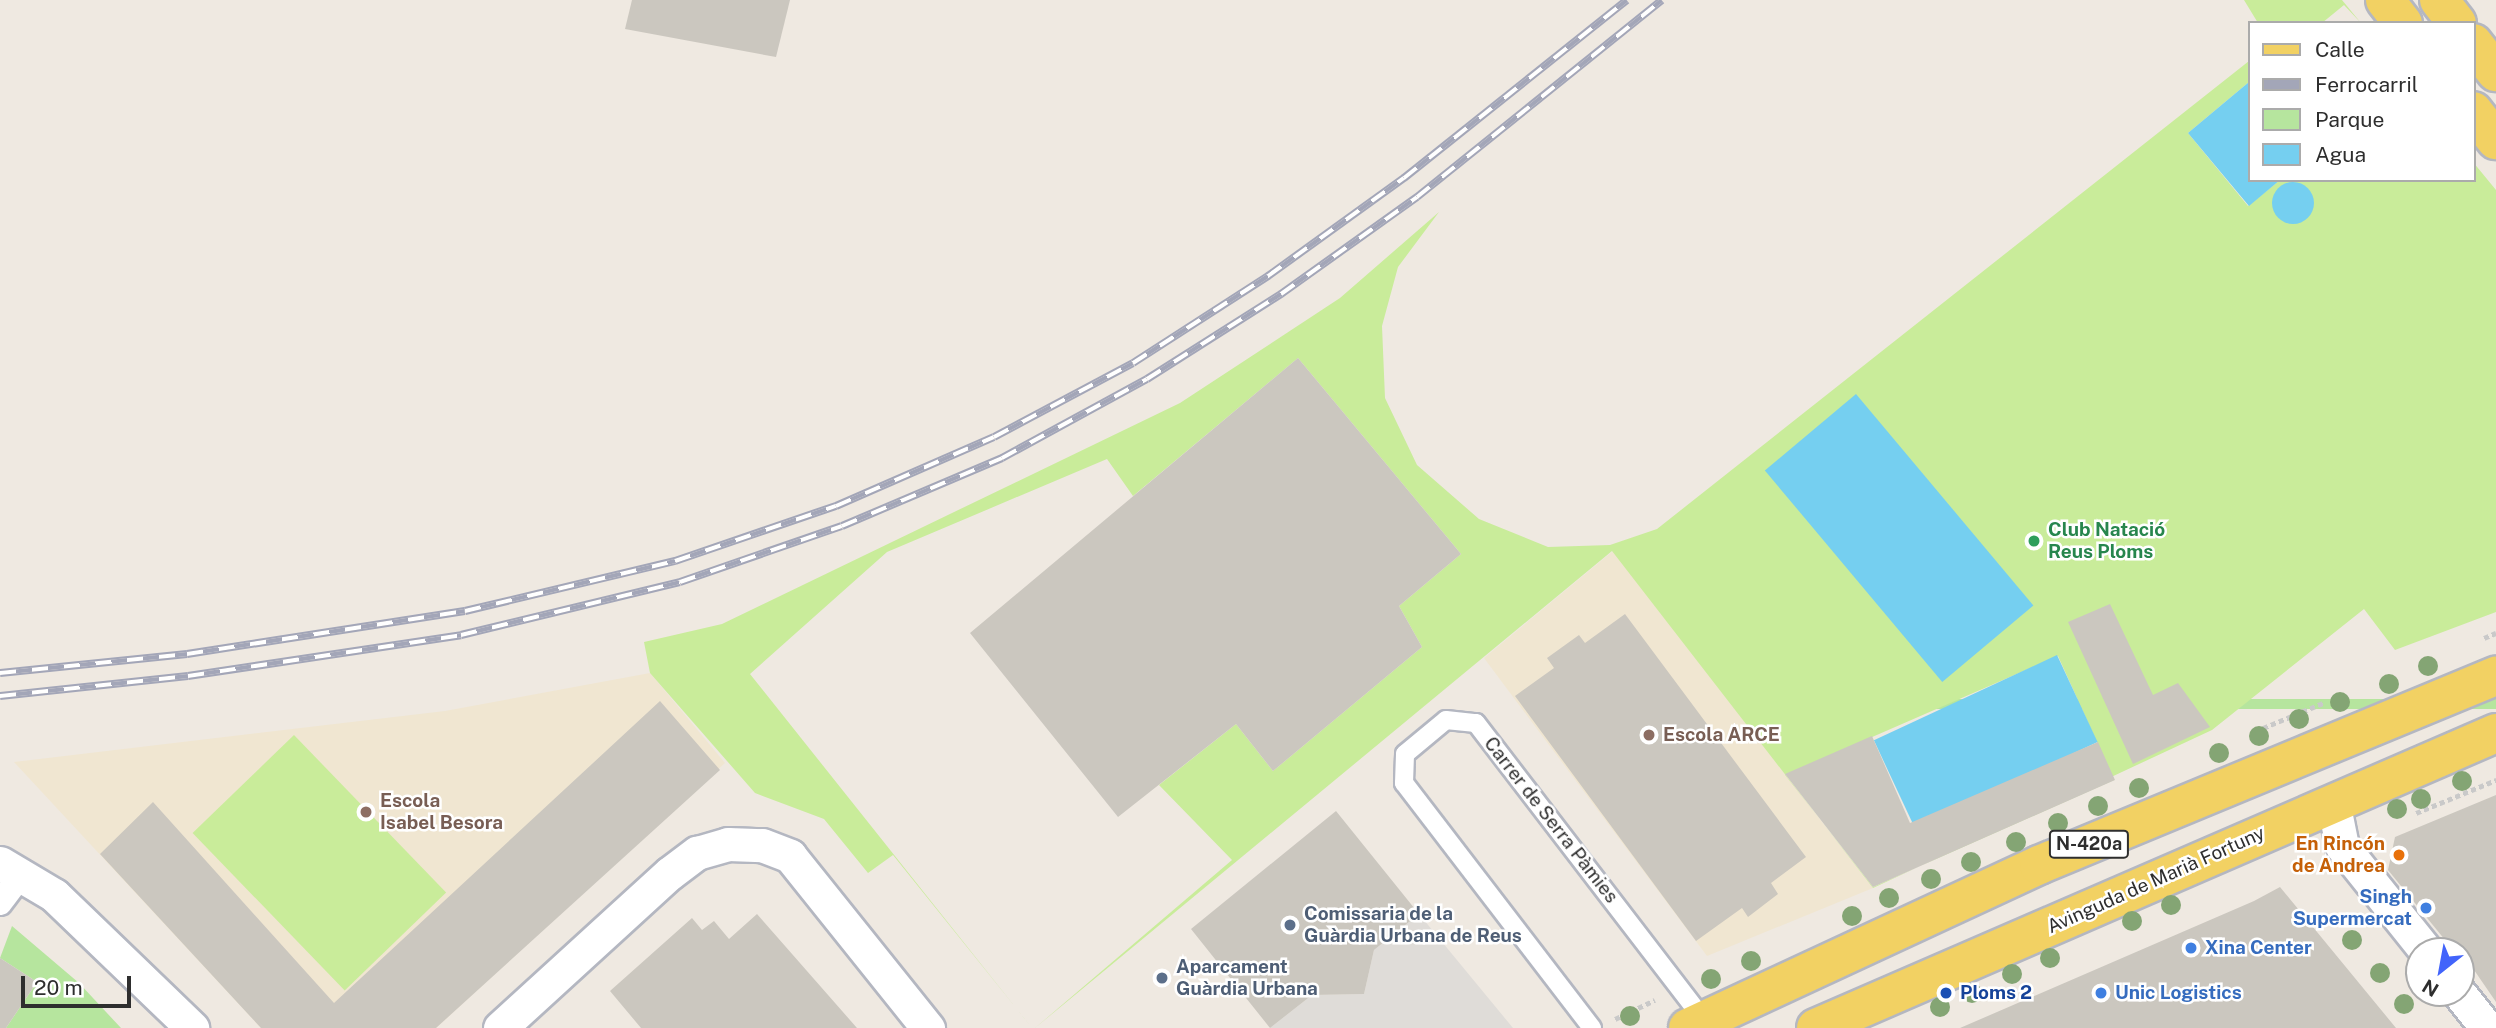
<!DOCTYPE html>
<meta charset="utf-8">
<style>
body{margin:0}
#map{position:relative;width:2496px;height:1028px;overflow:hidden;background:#efe9e1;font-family:"Public Sans",sans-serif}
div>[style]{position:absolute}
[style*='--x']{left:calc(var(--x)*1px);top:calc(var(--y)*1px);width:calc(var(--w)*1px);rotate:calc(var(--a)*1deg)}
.education>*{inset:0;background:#f0e6d1}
.green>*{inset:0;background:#b6e59e;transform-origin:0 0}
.pitch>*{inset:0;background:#c9ec9a;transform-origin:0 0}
.plaza>*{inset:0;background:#dfdcd8}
.water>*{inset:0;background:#75cff0;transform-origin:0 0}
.round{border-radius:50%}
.building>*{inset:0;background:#cbc7bf}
.path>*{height:4.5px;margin-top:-2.25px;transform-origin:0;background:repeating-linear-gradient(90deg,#c9c9c9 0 5px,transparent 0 8.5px)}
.roads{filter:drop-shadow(2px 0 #b4b7c1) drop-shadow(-2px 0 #b4b7c1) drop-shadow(0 2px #b4b7c1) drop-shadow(0 -2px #b4b7c1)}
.service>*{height:18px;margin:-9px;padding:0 9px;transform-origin:9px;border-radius:9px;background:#fff}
.pedestrian>*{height:24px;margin:-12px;padding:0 12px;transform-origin:12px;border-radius:12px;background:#fff}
.minor>*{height:33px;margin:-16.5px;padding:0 16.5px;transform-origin:16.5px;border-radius:16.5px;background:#fff}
.primary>*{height:38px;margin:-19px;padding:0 19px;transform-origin:19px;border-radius:19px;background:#f2d163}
.rail>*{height:8px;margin-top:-4px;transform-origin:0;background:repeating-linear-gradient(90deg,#fff 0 16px,#a3a6b8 0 32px);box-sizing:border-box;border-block:2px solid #a3a6b8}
.trees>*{width:20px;height:20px;margin:-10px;border-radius:50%;background:#84a574}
.dots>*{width:19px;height:19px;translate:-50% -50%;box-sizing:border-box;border:4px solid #fff;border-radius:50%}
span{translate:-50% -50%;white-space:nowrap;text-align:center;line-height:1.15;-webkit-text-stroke:5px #fff;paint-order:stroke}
.shield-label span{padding:2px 5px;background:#fff;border:2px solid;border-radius:5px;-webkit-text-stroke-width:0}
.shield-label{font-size:18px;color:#2e2e2e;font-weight:700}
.leisure-label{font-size:19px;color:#27864d;font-weight:700}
.left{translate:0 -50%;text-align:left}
.education-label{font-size:19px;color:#785e54;font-weight:700}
.street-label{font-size:19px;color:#2e2e2e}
.food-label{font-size:19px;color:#c56008;font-weight:700}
.right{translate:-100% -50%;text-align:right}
.shop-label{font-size:19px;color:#366cbe;font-weight:700}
.service-label{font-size:19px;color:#4e5e75;font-weight:700}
.transit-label{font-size:19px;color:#164399;font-weight:700}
.legend{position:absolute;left:2248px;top:21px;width:228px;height:161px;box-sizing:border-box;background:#fff;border:2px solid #ababab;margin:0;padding:9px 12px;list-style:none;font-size:21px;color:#2e2e2e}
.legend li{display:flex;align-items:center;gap:14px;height:35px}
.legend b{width:35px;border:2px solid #ababab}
.north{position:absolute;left:2405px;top:937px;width:70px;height:70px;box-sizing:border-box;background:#fff;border:2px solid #ababab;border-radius:50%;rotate:211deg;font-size:19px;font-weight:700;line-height:28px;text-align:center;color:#2e2e2e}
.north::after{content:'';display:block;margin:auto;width:24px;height:32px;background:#4264fb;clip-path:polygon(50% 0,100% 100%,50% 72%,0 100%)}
.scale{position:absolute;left:21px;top:976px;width:110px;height:32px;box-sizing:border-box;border:4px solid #2e2e2e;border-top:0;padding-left:9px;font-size:21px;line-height:24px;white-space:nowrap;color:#2e2e2e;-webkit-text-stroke:5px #fff;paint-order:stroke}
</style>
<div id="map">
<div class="education">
<i style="clip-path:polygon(1613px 551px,1785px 774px,1873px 888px,1707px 956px,1484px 658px)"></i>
<i style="clip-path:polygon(650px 673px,725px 763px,436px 1028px,261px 1028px,14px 762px,445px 711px)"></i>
</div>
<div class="green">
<i style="left:2496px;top:699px;width:10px;height:711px;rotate:90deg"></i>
<i style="clip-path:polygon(12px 926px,79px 983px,121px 1028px,6px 1028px,37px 982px,0 958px)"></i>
</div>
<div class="pitch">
<i style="clip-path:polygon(2244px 0,2342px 0,2361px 23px,2344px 5px,2322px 23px,2258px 23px)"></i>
<i style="clip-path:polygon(evenodd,2249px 61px,2249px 82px,2188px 133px,2248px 206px,2280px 180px,2473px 180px,2473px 162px,2496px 190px,2496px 612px,2395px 650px,2364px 609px,2212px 730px,1873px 888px,1612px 551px,1035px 1028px,1232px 860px,1159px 785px,1236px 724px,1273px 771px,1422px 647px,1399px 606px,1461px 554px,1298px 358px,1133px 496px,1107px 459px,887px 552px,750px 674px,1032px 1028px,893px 855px,868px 873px,824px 819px,755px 793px,650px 673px,644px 642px,722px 624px,1180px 403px,1340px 298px,1439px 212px,1398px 267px,1382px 326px,1385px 398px,1417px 465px,1479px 519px,1548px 547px,1610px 545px,1657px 529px,2249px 61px,2058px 656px,2114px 780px,1873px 887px,1785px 775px,2058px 656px)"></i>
<i style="left:294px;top:735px;width:219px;height:141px;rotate:46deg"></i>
</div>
<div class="plaza">
<i style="clip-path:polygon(1419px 914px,1513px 1028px,1270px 1028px,1312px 995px,1364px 994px,1374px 950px)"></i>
</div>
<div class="water">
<i style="clip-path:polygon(2249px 82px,2249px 180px,2280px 180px,2249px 206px,2188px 133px)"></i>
<i class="round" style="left:2272px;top:182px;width:42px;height:42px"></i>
<i style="left:1856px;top:394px;width:276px;height:119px;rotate:50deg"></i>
<i style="left:2057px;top:655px;width:96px;height:202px;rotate:65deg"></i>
</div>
<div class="building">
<i style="clip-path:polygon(632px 0,790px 0,776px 57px,625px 29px)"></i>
<i style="clip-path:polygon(1298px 358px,1461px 554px,1399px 606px,1422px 647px,1273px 771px,1236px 724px,1118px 817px,970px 633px)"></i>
<i style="clip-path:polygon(2110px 604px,2153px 695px,2178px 683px,2210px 727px,2133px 764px,2068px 622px)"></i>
<i style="clip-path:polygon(1625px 614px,1806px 857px,1771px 883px,1778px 894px,1748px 917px,1742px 908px,1696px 941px,1515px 696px,1554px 668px,1547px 658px,1579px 635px,1585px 643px)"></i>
<i style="clip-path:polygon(660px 701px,720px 770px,436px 1028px,261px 1028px,100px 854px,153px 802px,334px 1003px)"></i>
<i style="clip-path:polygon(1872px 736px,1910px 823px,2098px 742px,2115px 780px,1873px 887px,1785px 774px)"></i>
<i style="clip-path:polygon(2496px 795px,2496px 1002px,2461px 951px,2454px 951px,2388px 870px,2395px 837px)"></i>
<i style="clip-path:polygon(1336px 811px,1419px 914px,1374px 950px,1364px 994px,1312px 995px,1270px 1028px,1191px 929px)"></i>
<i style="clip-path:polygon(2280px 887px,2396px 1028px,1960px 1028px,2254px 901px)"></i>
<i style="clip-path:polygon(757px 914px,857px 1028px,641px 1028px,610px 991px,692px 918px,702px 930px,714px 921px,729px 939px)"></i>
<i style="clip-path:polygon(0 958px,37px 982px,6px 1028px,0 1028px)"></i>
</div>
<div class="path">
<i style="--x:2484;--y:638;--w:13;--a:-23"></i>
<i style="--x:2263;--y:728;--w:65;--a:-22.6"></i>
<i style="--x:2416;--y:813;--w:87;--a:-22.4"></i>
<i style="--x:1615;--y:1019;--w:44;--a:-25.4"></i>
</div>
<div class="roads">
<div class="service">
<i style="--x:1592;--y:1028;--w:309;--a:-127.5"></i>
<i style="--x:1404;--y:783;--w:29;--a:-88"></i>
<i style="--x:1405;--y:754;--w:53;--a:-39.7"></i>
<i style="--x:1446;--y:720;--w:30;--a:6"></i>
<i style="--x:1476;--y:723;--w:376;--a:52.5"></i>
</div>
<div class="pedestrian">
<i style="--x:0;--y:903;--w:35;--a:-53"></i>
</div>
<div class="minor">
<i style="--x:2333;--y:801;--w:46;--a:78.7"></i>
<i style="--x:2342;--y:846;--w:134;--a:51.3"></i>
<i style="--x:0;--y:863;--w:63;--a:30.7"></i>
<i style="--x:54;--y:895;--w:192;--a:43.9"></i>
<i style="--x:2459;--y:993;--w:45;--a:51.3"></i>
<i style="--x:500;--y:1028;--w:230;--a:-42.4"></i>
<i style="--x:670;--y:873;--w:34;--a:-37"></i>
<i style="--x:697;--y:853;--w:32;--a:-16"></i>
<i style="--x:728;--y:844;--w:34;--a:2"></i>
<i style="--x:762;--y:845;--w:30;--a:21"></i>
<i style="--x:790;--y:856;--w:221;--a:51.3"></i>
</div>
<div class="primary">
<i style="--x:2385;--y:0;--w:29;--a:52"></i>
<i style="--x:2439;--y:0;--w:29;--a:52"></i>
<i style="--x:2473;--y:43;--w:37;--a:52"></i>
<i style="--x:2473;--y:111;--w:37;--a:52"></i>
<i style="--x:1688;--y:1028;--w:387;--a:-24.9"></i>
<i style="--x:2039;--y:865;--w:495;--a:-22.5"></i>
<i style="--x:1816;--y:1028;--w:741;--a:-23.45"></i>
</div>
</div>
<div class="rail">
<i style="--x:0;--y:673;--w:188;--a:-5.8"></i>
<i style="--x:187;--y:654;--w:281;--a:-8.8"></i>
<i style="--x:465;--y:611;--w:216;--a:-13.4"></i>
<i style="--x:675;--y:561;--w:170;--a:-18.9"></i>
<i style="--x:836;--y:506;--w:172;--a:-23.6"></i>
<i style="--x:994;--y:437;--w:157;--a:-28"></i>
<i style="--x:1133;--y:363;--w:161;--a:-32.8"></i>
<i style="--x:1268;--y:276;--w:168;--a:-35.8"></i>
<i style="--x:1404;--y:178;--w:285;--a:-38.6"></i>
<i style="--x:0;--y:696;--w:189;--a:-6.1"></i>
<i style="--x:188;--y:676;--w:276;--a:-8.5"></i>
<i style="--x:461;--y:635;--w:225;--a:-13.6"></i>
<i style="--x:680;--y:582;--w:171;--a:-19.1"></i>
<i style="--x:842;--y:526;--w:174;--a:-23"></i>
<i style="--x:1002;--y:458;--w:165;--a:-28.6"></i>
<i style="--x:1147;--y:379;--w:159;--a:-32.4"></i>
<i style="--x:1281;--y:294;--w:167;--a:-35.5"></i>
<i style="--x:1417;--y:197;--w:314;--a:-38.8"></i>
</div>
<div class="trees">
<i style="left:2428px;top:666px"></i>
<i style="left:2389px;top:684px"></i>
<i style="left:2340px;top:702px"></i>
<i style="left:2299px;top:719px"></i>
<i style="left:2259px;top:736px"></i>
<i style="left:2219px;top:753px"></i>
<i style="left:2462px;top:781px"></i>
<i style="left:2139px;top:788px"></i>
<i style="left:2421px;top:799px"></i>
<i style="left:2098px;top:806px"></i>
<i style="left:2397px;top:809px"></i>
<i style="left:2058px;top:823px"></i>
<i style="left:2016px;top:842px"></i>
<i style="left:1971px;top:862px"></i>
<i style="left:1931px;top:879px"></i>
<i style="left:1889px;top:898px"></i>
<i style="left:2171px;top:905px"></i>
<i style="left:1852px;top:916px"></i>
<i style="left:2132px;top:921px"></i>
<i style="left:2352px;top:940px"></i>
<i style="left:2050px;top:958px"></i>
<i style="left:1751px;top:961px"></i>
<i style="left:2380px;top:973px"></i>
<i style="left:2012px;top:974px"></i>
<i style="left:1711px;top:979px"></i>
<i style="left:1972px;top:993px"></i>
<i style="left:2404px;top:1004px"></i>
<i style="left:1940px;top:1007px"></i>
<i style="left:1630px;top:1016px"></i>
</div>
<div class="dots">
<i style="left:2034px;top:541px;background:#2e9e5b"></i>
<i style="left:1649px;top:735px;background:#8d6e63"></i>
<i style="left:366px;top:812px;background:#8d6e63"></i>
<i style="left:2399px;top:855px;background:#e8710a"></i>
<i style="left:2426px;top:908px;background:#3f7fe0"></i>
<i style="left:1290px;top:925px;background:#5c6f8a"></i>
<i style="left:2191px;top:948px;background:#3f7fe0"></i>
<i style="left:1162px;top:978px;background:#5c6f8a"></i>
<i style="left:1946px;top:993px;background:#1a4fb4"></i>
<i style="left:2101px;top:993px;background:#3f7fe0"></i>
</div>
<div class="shield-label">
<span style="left:2089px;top:844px">N-420a</span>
</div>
<div class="leisure-label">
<span class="left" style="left:2048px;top:541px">Club Natació<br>Reus Ploms</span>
</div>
<div class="education-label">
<span class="left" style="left:1663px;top:735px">Escola ARCE</span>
<span class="left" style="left:380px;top:812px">Escola<br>Isabel Besora</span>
</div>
<div class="street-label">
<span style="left:1551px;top:820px;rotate:52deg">Carrer de Serra Pàmies</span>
<span style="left:2156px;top:880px;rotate:-24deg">Avinguda de Marià Fortuny</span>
</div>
<div class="food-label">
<span class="right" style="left:2385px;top:855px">En Rincón<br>de Andrea</span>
</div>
<div class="shop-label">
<span class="right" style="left:2412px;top:908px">Singh<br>Supermercat</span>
<span class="left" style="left:2205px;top:948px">Xina Center</span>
<span class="left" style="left:2115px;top:993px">Unic Logistics</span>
</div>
<div class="service-label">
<span class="left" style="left:1304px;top:925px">Comissaria de la<br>Guàrdia Urbana de Reus</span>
<span class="left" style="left:1176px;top:978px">Aparcament<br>Guàrdia Urbana</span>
</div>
<div class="transit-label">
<span class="left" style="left:1960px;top:993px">Ploms 2</span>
</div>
<ul class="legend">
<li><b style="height:9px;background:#f2d163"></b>Calle</li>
<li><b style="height:9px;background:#a3a6b8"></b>Ferrocarril</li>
<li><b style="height:19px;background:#b6e59e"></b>Parque</li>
<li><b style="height:19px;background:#75cff0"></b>Agua</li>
</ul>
<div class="north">N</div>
<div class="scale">20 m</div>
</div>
